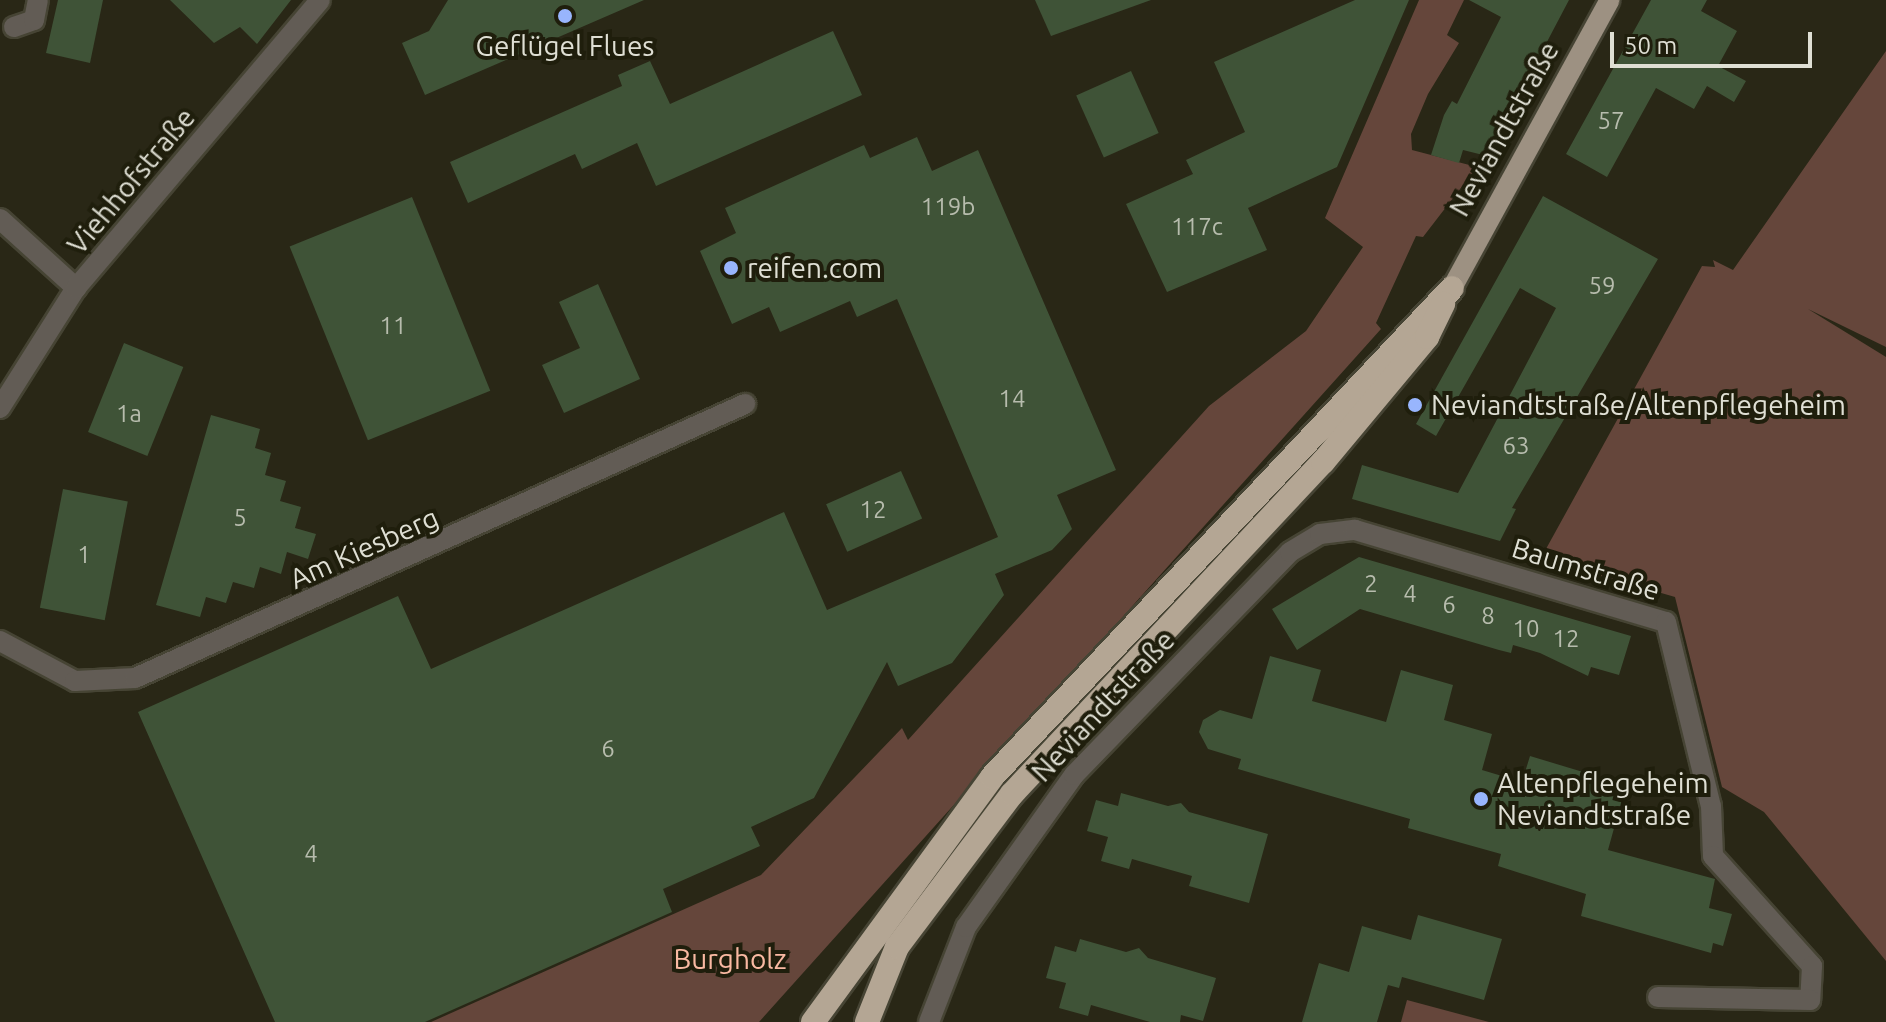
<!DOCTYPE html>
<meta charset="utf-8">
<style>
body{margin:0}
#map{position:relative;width:1886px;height:1022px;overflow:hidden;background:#292716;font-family:Ubuntu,sans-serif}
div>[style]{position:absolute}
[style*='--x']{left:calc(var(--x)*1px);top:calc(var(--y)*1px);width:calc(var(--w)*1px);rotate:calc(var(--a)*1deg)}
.green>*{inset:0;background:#65463b}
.building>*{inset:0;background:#3f5337;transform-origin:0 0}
.roads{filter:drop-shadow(2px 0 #464434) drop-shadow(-2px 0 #464434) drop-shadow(0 2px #464434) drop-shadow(0 -2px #464434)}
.minor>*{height:20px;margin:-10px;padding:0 10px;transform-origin:10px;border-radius:10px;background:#625c55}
.major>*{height:20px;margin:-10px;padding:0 10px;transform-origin:10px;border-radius:10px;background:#9d9182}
.highway>*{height:24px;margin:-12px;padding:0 12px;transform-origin:12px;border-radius:12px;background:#b4a694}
.dots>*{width:22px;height:22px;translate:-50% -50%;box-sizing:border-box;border:4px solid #1f1e0c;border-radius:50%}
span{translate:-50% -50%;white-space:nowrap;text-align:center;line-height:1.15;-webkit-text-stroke:8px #1f1e0c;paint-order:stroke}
.number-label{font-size:24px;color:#b7bcad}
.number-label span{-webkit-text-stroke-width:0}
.poi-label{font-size:28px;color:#dfdfd4}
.left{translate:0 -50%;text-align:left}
.street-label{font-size:28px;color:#dfdfd4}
.park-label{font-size:28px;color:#f9b9a2}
.scale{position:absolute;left:1610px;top:32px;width:202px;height:36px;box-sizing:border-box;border:4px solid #dfdfd4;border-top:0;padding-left:10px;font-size:24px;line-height:28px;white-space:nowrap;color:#dfdfd4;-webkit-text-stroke:6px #1f1e0c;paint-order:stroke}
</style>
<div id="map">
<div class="green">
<i style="clip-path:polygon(1419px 0,1464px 0,1447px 35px,1459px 43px,1428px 94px,1411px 134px,1412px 150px,1477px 167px,1423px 237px,1416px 236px,1376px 323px,1381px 329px,759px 1022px,431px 1022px,761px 875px,902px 728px,908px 740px,1209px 406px,1306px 331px,1363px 247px,1325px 218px)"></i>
<i style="clip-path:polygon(1886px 51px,1886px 347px,1808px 309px,1886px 357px,1886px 961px,1764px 812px,1722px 787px,1675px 597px,1541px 558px,1702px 266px,1715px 267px,1713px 260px,1733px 270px)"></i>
<i style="clip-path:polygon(1407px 1000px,1489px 1022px,1401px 1022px)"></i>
</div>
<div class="building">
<i style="clip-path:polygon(58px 0,103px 0,90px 63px,46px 53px)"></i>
<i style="clip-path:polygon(170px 0,291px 0,257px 44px,240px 27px,214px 43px)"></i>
<i style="clip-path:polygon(448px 0,644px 0,425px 95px,402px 43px,429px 31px)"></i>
<i style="clip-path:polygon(1035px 0,1151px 0,1051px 36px)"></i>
<i style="clip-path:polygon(1355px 0,1409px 0,1337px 167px,1248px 208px,1267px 250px,1167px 292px,1126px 204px,1193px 174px,1186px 160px,1245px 132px,1214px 62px)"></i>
<i style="clip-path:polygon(1469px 0,1569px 0,1487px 156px,1463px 150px,1459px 163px,1431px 155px,1444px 115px,1452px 101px,1457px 104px,1501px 17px)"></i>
<i style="clip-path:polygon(1651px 0,1707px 0,1701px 11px,1737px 31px,1718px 66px,1746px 81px,1734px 102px,1707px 86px,1694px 109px,1656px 88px,1607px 177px,1566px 154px)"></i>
<i style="clip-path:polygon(833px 31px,862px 95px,656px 186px,637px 143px,582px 169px,575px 154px,468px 203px,450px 162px,622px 86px,618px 75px,650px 61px,670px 104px)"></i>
<i style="left:1131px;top:71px;width:68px;height:60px;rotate:66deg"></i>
<i style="clip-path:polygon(917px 137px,932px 171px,978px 150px,1116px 470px,1057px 495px,1072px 529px,1052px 550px,995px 574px,1004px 595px,952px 663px,898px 686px,887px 662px,814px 798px,751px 827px,760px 846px,663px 889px,672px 912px,425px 1022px,275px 1022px,138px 712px,398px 596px,431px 669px,784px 512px,827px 610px,998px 537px,897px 299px,857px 317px,850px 301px,780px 332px,769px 307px,732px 324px,700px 251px,736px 233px,725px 208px,864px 145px,870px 158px)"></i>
<i style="clip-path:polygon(1543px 196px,1658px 259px,1512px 508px,1516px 509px,1500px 541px,1352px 499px,1362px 465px,1458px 493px,1556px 308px,1520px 288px,1436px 436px,1416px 424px)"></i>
<i style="left:412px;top:197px;width:209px;height:132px;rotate:68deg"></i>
<i style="clip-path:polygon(598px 284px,640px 379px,564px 413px,542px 365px,580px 348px,559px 302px)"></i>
<i style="left:124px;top:343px;width:64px;height:96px;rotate:22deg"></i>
<i style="clip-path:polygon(211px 415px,260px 429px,255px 448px,271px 453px,265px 475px,286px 481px,280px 501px,301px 507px,295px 528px,316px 534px,308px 559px,287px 552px,281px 574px,260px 567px,254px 588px,233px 582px,226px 603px,206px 597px,200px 617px,156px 605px)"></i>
<i style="left:901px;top:471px;width:52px;height:82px;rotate:66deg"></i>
<i style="left:63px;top:489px;width:66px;height:121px;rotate:11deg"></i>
<i style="clip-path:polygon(1359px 557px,1631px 636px,1619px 675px,1591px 667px,1588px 676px,1540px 653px,1513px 645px,1511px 653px,1499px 650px,1360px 609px,1297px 650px,1272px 609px)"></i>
<i style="clip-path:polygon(1270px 656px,1321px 670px,1312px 701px,1386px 722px,1401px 670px,1453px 685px,1444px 720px,1492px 734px,1482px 770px,1522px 782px,1530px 756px,1626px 785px,1608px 850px,1715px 879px,1709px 908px,1732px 914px,1723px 946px,1713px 943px,1711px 953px,1581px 916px,1586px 894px,1498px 866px,1501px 854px,1408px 828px,1410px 819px,1238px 769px,1241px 759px,1208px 749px,1199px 732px,1203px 720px,1220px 710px,1252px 719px)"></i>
<i style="clip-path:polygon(1121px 793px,1168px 806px,1181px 803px,1189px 812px,1268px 834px,1249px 903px,1189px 886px,1192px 876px,1132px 859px,1129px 869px,1101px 861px,1108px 837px,1087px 831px,1096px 800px,1118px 806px)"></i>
<i style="clip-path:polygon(1418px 915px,1502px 939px,1484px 1000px,1402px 977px,1399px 988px,1388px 985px,1377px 1022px,1302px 1022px,1319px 963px,1349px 972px,1362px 926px,1411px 940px)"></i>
<i style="clip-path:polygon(1080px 939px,1126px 952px,1139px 948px,1148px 958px,1216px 978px,1203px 1021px,1181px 1015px,1180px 1022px,1150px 1022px,1091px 1005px,1088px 1016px,1059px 1008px,1066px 983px,1046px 978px,1055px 946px,1076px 952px)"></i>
</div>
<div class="roads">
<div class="minor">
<i style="--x:14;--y:27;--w:21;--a:-19"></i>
<i style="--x:34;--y:20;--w:20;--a:-79"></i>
<i style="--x:0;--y:219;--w:103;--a:42.2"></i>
<i style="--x:0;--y:408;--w:142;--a:-57.7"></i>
<i style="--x:76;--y:288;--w:377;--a:-49.7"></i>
<i style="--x:0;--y:641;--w:85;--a:28.1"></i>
<i style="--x:75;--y:681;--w:60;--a:-2.9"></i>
<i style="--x:135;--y:678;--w:669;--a:-24.19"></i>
<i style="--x:929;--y:1022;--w:102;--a:-68.7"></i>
<i style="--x:966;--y:927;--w:186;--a:-54.6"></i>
<i style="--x:1074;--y:775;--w:310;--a:-45.9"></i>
<i style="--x:1290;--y:552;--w:35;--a:-31"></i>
<i style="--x:1320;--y:534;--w:35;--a:-7"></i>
<i style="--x:1355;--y:530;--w:324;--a:16.5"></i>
<i style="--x:1666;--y:622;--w:189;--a:76.3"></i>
<i style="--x:1711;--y:806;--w:50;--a:87.7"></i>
<i style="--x:1713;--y:856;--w:148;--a:48"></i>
<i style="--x:1812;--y:966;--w:34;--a:93"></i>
<i style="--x:1810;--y:1000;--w:152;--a:-178.9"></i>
</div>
<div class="major">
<i style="--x:1452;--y:288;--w:328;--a:-61.3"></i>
</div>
<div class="highway">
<i style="--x:813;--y:1022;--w:303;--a:-53.8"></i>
<i style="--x:992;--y:777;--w:671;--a:-46.75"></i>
<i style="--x:867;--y:1022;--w:81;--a:-68.2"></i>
<i style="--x:897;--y:947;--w:191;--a:-53.1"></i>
<i style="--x:1012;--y:794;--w:455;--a:-46.9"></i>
<i style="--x:1323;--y:462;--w:163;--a:-50.2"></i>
<i style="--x:1427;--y:337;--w:37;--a:-64"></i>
</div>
</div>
<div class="dots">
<i style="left:565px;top:16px;background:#98b5fd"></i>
<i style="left:731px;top:268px;background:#98b5fd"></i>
<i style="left:1415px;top:405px;background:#98b5fd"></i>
<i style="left:1481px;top:799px;background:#98b5fd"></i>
</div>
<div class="number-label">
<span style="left:1611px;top:121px">57</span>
<span style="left:948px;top:207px">119b</span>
<span style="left:1197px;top:227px">117c</span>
<span style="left:1602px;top:286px">59</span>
<span style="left:393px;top:326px">11</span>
<span style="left:1012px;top:399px">14</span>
<span style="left:129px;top:414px">1a</span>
<span style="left:1516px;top:446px">63</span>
<span style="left:873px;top:510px">12</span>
<span style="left:240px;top:518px">5</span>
<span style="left:84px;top:555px">1</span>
<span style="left:1371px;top:584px">2</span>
<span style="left:1410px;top:594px">4</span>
<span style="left:1449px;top:605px">6</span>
<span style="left:1488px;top:616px">8</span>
<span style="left:1526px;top:629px">10</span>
<span style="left:1566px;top:639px">12</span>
<span style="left:608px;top:749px">6</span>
<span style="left:311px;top:854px">4</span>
</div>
<div class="poi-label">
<span style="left:565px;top:46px">Geflügel Flues</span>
<span class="left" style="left:747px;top:268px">reifen.com</span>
<span class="left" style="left:1431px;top:405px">Neviandtstraße/Altenpflegeheim</span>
<span class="left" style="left:1497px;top:799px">Altenpflegeheim<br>Neviandtstraße</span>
</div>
<div class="street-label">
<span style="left:1504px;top:129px;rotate:-61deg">Neviandtstraße</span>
<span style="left:131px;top:181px;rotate:-50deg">Viehhofstraße</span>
<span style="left:364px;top:548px;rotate:-24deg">Am Kiesberg</span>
<span style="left:1586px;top:569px;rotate:17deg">Baumstraße</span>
<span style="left:1103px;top:706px;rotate:-47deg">Neviandtstraße</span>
</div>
<div class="park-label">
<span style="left:730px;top:959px">Burgholz</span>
</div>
<div class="scale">50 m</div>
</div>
